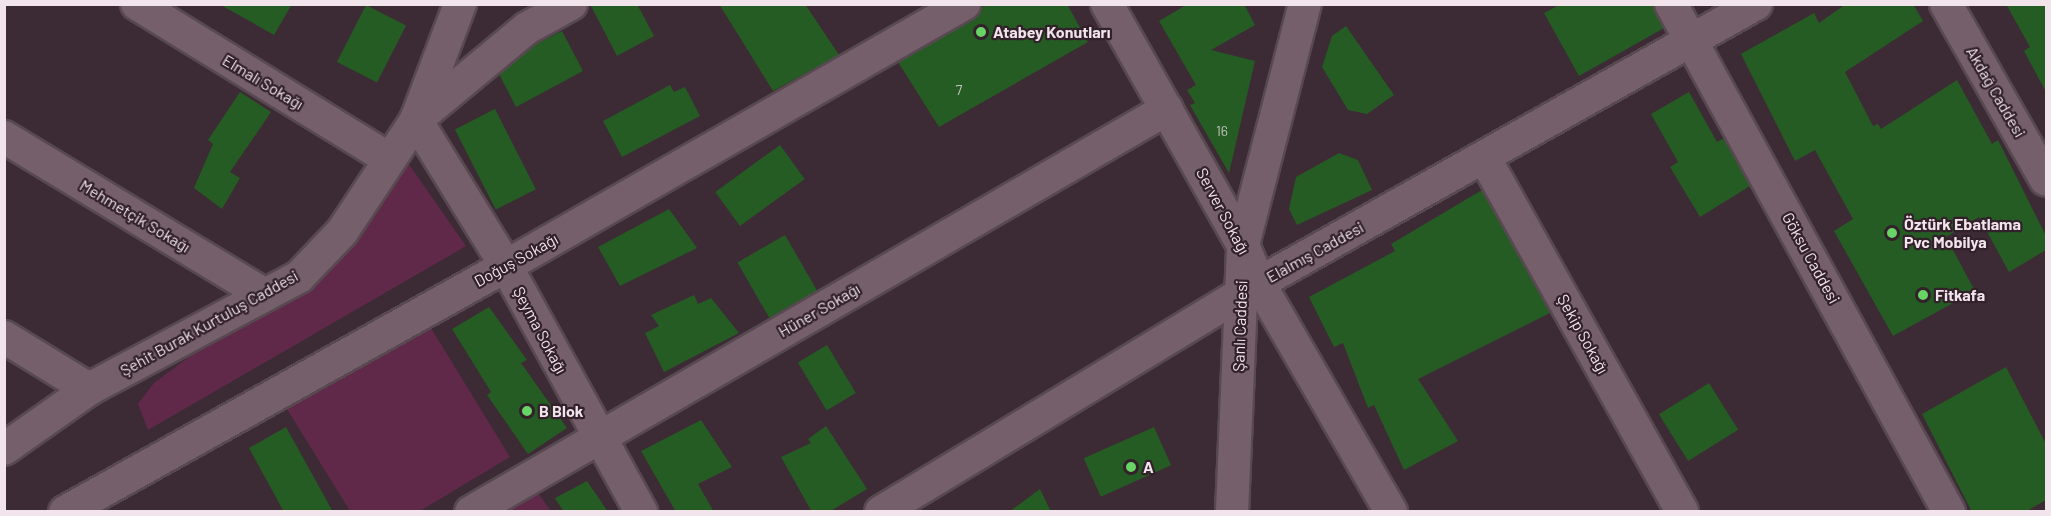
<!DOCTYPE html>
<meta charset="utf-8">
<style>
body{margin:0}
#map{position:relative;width:2051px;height:516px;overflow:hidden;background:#3c2a34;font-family:Barlow,sans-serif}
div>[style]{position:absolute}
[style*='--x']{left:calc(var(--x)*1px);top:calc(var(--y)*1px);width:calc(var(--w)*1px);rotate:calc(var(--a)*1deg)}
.green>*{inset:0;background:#60294a}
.building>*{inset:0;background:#255c24;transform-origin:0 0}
.roads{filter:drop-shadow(2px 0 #584951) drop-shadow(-2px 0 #584951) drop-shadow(0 2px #584951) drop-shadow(0 -2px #584951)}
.minor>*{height:32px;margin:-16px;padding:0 16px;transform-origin:16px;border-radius:16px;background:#745f6a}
.dots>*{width:16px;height:16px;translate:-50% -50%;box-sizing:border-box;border:3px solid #32202a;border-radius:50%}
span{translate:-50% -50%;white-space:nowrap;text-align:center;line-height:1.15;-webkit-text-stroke:4.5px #32202a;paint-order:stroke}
.number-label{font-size:14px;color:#bec2b9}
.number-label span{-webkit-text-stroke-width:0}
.poi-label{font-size:16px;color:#f1e4eb;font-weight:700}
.left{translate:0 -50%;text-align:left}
.street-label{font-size:16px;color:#f1e4eb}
.frame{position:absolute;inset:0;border:6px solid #f1e4eb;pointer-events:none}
</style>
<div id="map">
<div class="green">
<i style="clip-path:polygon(401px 153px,466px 246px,148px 430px,138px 404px,154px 383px,237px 321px)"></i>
<i style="clip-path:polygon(423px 315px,510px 457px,420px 511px,350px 511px,282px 401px)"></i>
<i style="clip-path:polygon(536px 490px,551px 511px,505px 512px)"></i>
</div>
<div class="building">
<i style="clip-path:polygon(219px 4px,292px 4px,274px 35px)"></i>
<i style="clip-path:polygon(590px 4px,637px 4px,654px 36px,617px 56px)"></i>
<i style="clip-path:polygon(719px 4px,805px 4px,839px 55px,773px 91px)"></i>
<i style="clip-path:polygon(985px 4px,1067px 4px,1088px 42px,939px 127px,898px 62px,973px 20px)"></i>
<i style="clip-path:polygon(1188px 4px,1244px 4px,1255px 25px,1211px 50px,1255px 61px,1229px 173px,1190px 105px,1195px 103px,1187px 90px,1196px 85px,1159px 21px)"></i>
<i style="clip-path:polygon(1561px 4px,1653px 4px,1664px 28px,1579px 76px,1544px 13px)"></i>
<i style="clip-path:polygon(1846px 4px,1913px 4px,1923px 21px,1845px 72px,1873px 126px,1878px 124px,1881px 129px,1957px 80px,1992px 144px,1998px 140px,2046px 236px,2046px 250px,2009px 272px,1979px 217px,1946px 237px,1975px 291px,1893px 336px,1834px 231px,1853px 219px,1815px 150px,1795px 161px,1741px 54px,1814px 13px,1819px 23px)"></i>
<i style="clip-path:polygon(2006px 4px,2046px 4px,2046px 92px,2024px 51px,2030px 47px)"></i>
<i style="left:366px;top:5px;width:45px;height:64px;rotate:27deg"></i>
<i style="clip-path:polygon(1346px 26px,1394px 95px,1367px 114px,1348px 110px,1322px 67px,1332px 36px)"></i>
<i style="clip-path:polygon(562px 31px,583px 71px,516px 107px,499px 74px,534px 45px)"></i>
<i style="clip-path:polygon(670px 85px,674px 92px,685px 87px,700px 116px,622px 157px,603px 121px)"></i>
<i style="clip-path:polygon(240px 92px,271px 112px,230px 172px,240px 178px,222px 209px,194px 188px,213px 144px,208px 140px)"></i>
<i style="clip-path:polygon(1689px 92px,1717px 142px,1724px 138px,1725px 141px,1750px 186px,1700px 217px,1670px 167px,1678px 162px,1651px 114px)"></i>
<i style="left:495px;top:109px;width:90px;height:45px;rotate:63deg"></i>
<i style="left:780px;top:145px;width:42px;height:80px;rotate:54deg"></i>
<i style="clip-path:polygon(1339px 153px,1358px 160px,1372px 190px,1297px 225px,1289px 209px,1296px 177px)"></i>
<i style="clip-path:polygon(1482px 190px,1550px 313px,1418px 379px,1458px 441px,1404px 470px,1374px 405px,1368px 408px,1343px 343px,1334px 347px,1309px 297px,1395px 251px,1391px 244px)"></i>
<i style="clip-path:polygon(669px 209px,697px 248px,620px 286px,598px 247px)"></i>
<i style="left:785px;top:235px;width:64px;height:55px;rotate:60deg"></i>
<i style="clip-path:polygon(694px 295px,698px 304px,711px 298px,739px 333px,664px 372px,645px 333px,659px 326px,651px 315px)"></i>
<i style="clip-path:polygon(489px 307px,527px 360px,521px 363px,567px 428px,528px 454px,487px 395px,491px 392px,452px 329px)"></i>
<i style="left:827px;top:345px;width:56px;height:34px;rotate:59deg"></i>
<i style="clip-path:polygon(2006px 367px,2046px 444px,2046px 500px,2025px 512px,1972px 512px,1922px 414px)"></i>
<i style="left:1709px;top:383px;width:55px;height:59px;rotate:58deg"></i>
<i style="clip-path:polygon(701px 420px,732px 467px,698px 484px,714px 512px,676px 512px,641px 451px)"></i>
<i style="clip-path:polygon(826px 426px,867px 489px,829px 512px,812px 512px,781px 457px,811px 443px,808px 439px)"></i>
<i style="clip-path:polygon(286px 427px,333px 512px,284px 512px,249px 448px)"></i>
<i style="left:1154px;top:427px;width:42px;height:77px;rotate:66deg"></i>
<i style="clip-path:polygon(587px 481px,608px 512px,564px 512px,555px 498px)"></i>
<i style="clip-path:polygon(1040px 489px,1051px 512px,1009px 512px)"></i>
</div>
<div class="roads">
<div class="minor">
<i style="--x:137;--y:4;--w:296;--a:31.6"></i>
<i style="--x:571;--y:4;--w:50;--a:151.4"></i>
<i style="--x:527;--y:28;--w:144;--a:140.3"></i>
<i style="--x:416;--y:120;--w:172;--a:58.3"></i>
<i style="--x:506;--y:266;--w:281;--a:61.2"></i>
<i style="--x:1107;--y:4;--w:277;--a:60.6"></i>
<i style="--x:1243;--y:245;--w:41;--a:67.2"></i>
<i style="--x:1259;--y:283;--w:264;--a:60"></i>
<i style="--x:1671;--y:4;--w:579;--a:61.31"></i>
<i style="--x:1946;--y:4;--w:202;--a:60.4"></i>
<i style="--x:4;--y:137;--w:305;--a:31.2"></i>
<i style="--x:1484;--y:157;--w:406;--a:60.8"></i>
<i style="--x:4;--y:337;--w:100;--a:31.5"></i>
<i style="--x:4;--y:449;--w:104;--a:-35.2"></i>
<i style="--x:89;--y:389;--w:238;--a:-28.1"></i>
<i style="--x:299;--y:277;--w:62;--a:-46.3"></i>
<i style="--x:342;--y:232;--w:134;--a:-56.5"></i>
<i style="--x:416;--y:120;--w:124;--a:-69.2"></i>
<i style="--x:65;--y:512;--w:505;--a:-29.15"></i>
<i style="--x:506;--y:266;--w:528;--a:-29.77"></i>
<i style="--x:471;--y:512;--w:804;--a:-30.07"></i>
<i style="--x:881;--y:512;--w:442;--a:-31.2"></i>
<i style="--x:1259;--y:283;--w:570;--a:-29.31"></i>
<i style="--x:1232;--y:512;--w:267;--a:-87.6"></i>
<i style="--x:1243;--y:245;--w:249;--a:-75.6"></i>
</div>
</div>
<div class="dots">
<i style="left:981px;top:32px;background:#68d465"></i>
<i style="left:1892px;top:233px;background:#68d465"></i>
<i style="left:1923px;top:295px;background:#68d465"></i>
<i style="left:527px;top:411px;background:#68d465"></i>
<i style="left:1131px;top:467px;background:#68d465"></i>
</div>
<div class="number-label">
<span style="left:959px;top:90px">7</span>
<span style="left:1222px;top:131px">16</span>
</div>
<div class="poi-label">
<span class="left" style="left:993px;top:32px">Atabey Konutları</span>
<span class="left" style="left:1904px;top:233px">Öztürk Ebatlama<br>Pvc Mobilya</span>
<span class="left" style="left:1935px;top:295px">Fitkafa</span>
<span class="left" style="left:539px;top:411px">B Blok</span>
<span class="left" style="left:1143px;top:467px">A</span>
</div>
<div class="street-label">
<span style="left:263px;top:82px;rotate:31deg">Elmalı Sokağı</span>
<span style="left:1996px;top:92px;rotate:60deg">Akdağ Caddesi</span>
<span style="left:1223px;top:211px;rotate:62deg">Server Sokağı</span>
<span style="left:135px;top:216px;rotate:31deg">Mehmetçik Sokağı</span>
<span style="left:1315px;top:252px;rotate:-29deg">Elalmış Caddesi</span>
<span style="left:1811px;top:258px;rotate:61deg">Göksu Caddesi</span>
<span style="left:516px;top:260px;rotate:-29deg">Doğuş Sokağı</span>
<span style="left:819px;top:310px;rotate:-30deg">Hüner Sokağı</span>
<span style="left:209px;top:323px;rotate:-29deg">Şehit Burak Kurtuluş Caddesi</span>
<span style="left:1240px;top:326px;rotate:-88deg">Şanlı Caddesi</span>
<span style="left:540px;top:330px;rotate:62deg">Şeyma Sokağı</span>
<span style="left:1583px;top:334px;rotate:61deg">Şekip Sokağı</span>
</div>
<div class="frame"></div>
</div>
